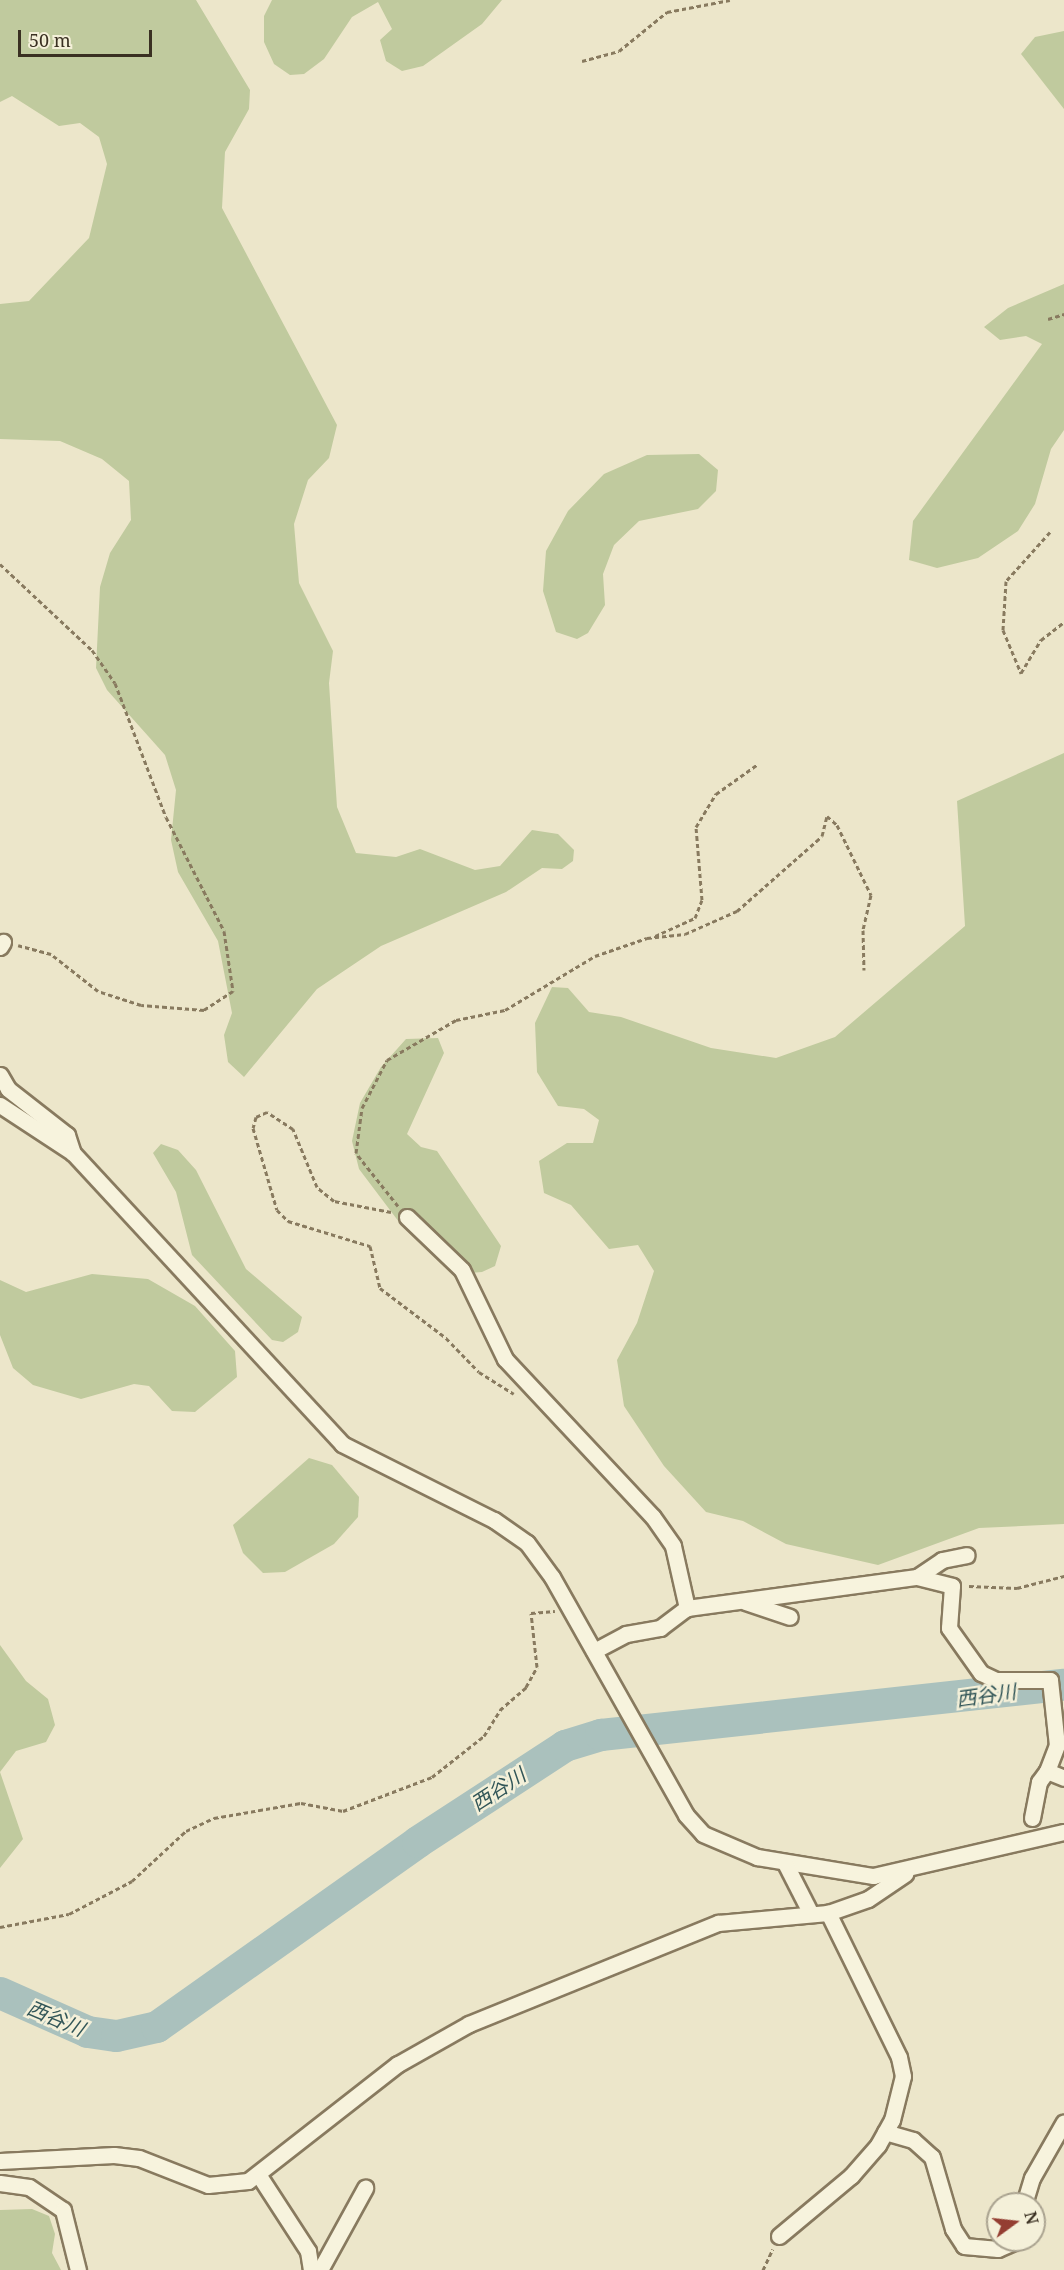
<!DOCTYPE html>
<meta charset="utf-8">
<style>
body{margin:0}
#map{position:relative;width:1064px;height:2270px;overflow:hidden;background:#ece6ca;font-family:"Noto Serif","Noto Sans JP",serif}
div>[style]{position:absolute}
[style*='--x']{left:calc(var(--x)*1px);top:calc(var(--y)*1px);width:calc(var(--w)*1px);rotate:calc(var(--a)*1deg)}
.green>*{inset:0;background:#c0ca9e}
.river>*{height:32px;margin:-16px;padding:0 16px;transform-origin:16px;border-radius:16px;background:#aac1bd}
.path>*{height:3px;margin-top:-1.5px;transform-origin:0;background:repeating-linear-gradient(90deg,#887a5f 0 4.5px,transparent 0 7.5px)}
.roads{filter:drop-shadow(2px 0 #887a5f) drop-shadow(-2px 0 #887a5f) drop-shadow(0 2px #887a5f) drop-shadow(0 -2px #887a5f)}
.minor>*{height:15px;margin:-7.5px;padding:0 7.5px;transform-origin:7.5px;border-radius:7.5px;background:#f7f3dd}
span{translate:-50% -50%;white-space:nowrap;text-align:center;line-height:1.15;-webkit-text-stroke:5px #f4f0d9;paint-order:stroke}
.water-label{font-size:20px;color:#325658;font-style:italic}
.north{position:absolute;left:986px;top:2192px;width:60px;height:60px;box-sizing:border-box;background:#f4f0d9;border:2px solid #aaa390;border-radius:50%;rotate:75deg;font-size:16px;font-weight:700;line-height:24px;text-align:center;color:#3a3022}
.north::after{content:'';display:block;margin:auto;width:21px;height:27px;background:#943e32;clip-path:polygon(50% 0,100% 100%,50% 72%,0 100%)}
.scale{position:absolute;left:18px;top:30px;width:134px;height:27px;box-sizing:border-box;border:3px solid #3a3022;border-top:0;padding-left:8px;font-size:18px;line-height:21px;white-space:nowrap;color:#3a3022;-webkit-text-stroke:4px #f4f0d9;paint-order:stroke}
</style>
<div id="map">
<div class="green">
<i style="clip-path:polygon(0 0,196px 0,250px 90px,249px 109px,225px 152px,222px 208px,337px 425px,329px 458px,308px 480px,294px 524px,299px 583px,333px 651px,329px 683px,337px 807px,356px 853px,396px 857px,420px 849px,475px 870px,500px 866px,532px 830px,558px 834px,574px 850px,573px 861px,562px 869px,542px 868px,506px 892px,381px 946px,317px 989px,244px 1077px,228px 1062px,224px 1035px,232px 1013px,218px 941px,178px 872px,171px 840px,176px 790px,165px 755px,107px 690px,96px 668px,100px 587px,110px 553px,131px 520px,129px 481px,102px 459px,60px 441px,0 439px,0 304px,29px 301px,89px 238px,107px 164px,99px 137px,80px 123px,59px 126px,12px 96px,0 102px)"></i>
<i style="clip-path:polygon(272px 0,502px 0,482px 24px,423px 66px,402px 71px,386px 61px,380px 40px,392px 29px,378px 2px,352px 17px,324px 59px,304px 74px,290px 75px,274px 64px,264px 42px,264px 16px)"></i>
<i style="clip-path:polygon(1064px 31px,1064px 109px,1021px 54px,1035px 37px)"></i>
<i style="clip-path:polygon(1064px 284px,1064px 430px,1051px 449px,1035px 504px,1018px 531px,978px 558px,937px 568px,909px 560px,913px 521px,1042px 344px,1026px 336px,1000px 340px,984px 327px,1008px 308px)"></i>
<i style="clip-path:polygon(699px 454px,718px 470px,716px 491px,698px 509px,639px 521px,614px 545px,603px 574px,605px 605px,588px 633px,577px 639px,556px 632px,543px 591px,546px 551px,568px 511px,604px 474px,647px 455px)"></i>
<i style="clip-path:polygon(1064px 753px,1064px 1524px,979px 1528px,878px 1565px,786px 1544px,743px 1521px,706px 1512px,664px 1466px,624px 1406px,617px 1360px,637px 1323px,654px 1271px,638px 1245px,609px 1249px,571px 1205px,544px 1193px,539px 1161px,567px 1143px,593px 1143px,599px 1120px,584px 1109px,558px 1106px,537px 1072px,535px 1023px,552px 987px,568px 988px,589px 1012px,621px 1017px,711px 1048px,776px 1058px,835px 1037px,965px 926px,957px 801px)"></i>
<i style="clip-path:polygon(438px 1038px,444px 1053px,407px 1134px,421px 1147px,437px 1151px,501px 1246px,495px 1266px,482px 1272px,470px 1273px,402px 1226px,359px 1169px,352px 1141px,360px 1103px,381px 1067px,406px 1039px)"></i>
<i style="clip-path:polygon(161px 1144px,178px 1150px,196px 1170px,246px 1269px,302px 1317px,298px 1332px,283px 1342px,272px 1340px,192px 1255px,176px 1192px,153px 1153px)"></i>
<i style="clip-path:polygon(92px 1274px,148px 1279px,195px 1306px,235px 1351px,237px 1377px,195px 1412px,172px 1411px,149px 1386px,134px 1384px,81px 1399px,33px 1385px,13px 1368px,0 1335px,0 1280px,26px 1292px)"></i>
<i style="clip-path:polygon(309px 1458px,332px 1465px,359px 1497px,358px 1517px,334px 1544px,285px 1572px,263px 1573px,243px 1553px,233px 1525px)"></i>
<i style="clip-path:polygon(0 1645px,26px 1681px,48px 1699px,55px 1725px,46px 1742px,16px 1751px,0 1772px,23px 1839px,0 1868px)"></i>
<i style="clip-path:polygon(32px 2209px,49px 2216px,55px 2234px,52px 2253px,61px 2270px,0 2270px,0 2210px)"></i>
</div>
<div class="river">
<i style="--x:0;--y:1993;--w:96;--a:23.9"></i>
<i style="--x:88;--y:2032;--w:29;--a:8"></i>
<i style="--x:117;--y:2036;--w:41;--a:-12.7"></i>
<i style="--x:157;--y:2027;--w:320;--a:-35.3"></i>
<i style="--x:418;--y:1842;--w:176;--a:-33.1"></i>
<i style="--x:565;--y:1746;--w:38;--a:-17"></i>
<i style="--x:601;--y:1735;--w:466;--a:-6.2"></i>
</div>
<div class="path">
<i style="--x:582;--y:61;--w:38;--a:-15"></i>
<i style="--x:619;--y:51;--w:62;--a:-39.1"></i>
<i style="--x:667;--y:12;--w:64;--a:-10.8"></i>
<i style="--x:1048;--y:319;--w:17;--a:-17"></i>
<i style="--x:1050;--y:532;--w:66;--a:131.9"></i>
<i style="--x:1006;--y:581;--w:49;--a:93.5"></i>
<i style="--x:1003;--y:630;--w:47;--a:67.3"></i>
<i style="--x:1021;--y:673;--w:39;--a:-59"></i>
<i style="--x:1041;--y:640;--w:29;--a:-38"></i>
<i style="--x:0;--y:564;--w:126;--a:43.1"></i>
<i style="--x:92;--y:650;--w:40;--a:55.1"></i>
<i style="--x:115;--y:683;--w:143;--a:69.2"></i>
<i style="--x:166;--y:817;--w:128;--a:63"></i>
<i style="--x:224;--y:931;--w:61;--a:81.5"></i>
<i style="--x:233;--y:991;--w:35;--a:147"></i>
<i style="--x:204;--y:1010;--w:63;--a:-175.5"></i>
<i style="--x:141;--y:1005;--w:45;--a:-162"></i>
<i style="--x:98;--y:991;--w:60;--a:-141.8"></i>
<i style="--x:51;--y:954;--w:34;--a:-165"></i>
<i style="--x:655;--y:936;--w:44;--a:-24.2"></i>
<i style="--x:695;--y:918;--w:19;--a:-69"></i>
<i style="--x:702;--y:900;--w:73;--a:-94.7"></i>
<i style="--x:696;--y:827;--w:39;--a:-59"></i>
<i style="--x:716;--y:794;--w:52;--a:-35.5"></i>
<i style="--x:398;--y:1206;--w:68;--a:-128.4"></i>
<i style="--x:356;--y:1153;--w:45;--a:-82.4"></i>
<i style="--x:362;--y:1108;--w:54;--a:-62.5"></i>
<i style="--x:387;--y:1060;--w:80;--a:-30.1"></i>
<i style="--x:456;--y:1020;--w:50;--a:-11.5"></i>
<i style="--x:505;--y:1010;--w:105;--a:-31"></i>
<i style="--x:595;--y:956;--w:55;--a:-19.1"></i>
<i style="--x:647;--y:938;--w:38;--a:-6"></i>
<i style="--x:685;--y:934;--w:57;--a:-23.9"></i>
<i style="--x:737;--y:911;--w:113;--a:-41.4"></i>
<i style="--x:822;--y:836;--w:21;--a:-76"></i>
<i style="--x:827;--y:816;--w:13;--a:42"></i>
<i style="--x:837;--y:825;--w:78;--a:64.1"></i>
<i style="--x:871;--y:895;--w:36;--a:103"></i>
<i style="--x:863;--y:930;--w:40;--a:88.6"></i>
<i style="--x:391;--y:1212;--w:58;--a:-169.1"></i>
<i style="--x:334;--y:1201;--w:22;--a:-141"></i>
<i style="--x:317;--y:1187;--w:63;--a:-112.5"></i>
<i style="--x:293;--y:1129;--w:31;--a:-147"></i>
<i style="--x:267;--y:1112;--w:12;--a:156"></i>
<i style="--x:256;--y:1117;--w:11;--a:105"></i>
<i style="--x:253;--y:1128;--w:85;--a:73.7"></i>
<i style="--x:277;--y:1210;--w:16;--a:45"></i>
<i style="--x:288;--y:1221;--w:86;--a:17"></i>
<i style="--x:370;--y:1246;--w:43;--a:76.6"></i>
<i style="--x:380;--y:1288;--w:83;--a:37.1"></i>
<i style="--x:446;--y:1338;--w:47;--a:45.9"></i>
<i style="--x:479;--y:1372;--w:41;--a:32.2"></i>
<i style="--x:969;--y:1586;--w:48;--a:2.4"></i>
<i style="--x:1017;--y:1588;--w:49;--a:-14.3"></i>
<i style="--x:0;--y:1927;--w:70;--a:-10.7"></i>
<i style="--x:69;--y:1914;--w:71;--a:-27.6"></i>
<i style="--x:132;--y:1881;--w:74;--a:-42.8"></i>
<i style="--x:186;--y:1831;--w:31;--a:-25"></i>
<i style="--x:214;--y:1818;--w:88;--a:-9.8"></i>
<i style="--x:301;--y:1803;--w:43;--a:10.8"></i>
<i style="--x:343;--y:1811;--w:95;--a:-20.9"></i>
<i style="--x:432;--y:1777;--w:66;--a:-38.3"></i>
<i style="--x:484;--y:1736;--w:31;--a:-58"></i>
<i style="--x:500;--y:1710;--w:35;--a:-41"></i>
<i style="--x:526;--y:1687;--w:23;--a:-61"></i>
<i style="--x:537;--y:1667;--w:54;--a:-96.3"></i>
<i style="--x:531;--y:1613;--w:24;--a:-5"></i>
<i style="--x:763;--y:2270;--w:23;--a:-65"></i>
</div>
<div class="roads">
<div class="minor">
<i style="--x:0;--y:947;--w:6;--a:-59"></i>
<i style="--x:0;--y:1075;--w:16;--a:60"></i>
<i style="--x:8;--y:1089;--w:75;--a:37.9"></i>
<i style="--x:67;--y:1135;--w:19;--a:72"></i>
<i style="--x:0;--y:1105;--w:87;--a:33.3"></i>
<i style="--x:73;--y:1153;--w:396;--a:47.2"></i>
<i style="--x:342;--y:1444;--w:170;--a:26.6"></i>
<i style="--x:494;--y:1520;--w:40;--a:34.9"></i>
<i style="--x:527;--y:1543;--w:42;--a:53.7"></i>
<i style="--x:552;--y:1577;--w:273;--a:60.6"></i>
<i style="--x:686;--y:1815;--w:25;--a:48"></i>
<i style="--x:703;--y:1834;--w:59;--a:23.1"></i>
<i style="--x:757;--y:1857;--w:118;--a:9.3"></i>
<i style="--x:873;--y:1876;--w:196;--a:-13"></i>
<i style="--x:407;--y:1217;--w:76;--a:43.9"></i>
<i style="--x:462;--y:1270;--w:99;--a:64.2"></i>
<i style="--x:505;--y:1359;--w:216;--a:46.9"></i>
<i style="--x:653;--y:1517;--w:35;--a:55"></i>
<i style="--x:673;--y:1546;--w:64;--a:77.3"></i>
<i style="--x:917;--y:1577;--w:30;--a:-34"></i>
<i style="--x:942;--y:1560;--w:25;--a:-11"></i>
<i style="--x:745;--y:1602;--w:47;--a:18.4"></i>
<i style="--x:594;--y:1651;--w:36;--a:-28"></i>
<i style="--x:626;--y:1634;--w:35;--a:-10"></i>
<i style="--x:660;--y:1628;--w:34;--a:-37"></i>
<i style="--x:687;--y:1608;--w:232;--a:-7.7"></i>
<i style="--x:917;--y:1577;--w:36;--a:14"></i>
<i style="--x:952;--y:1586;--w:42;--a:94.1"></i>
<i style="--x:949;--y:1628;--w:55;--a:54.6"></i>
<i style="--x:981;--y:1673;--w:17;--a:25"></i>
<i style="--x:996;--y:1680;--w:54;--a:0"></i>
<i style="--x:1050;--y:1680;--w:65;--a:83.9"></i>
<i style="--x:1057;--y:1745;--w:28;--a:111"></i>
<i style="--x:1047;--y:1771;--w:18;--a:22"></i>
<i style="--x:1032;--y:1818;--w:37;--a:-79"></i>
<i style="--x:1039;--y:1782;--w:14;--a:-54"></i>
<i style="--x:785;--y:1863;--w:57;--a:63"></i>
<i style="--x:885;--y:2132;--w:29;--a:16"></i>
<i style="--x:913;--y:2140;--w:25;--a:42"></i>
<i style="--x:932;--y:2157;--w:75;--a:73.7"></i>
<i style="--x:953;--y:2229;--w:20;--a:57"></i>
<i style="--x:964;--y:2246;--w:34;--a:5"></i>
<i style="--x:998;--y:2249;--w:22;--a:-24"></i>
<i style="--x:0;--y:2161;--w:114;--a:-3"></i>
<i style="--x:114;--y:2155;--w:25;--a:7"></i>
<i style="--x:139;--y:2158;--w:74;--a:21.4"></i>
<i style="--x:208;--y:2185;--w:40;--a:-5.7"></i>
<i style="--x:248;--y:2181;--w:190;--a:-38"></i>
<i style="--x:398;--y:2064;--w:81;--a:-29.4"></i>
<i style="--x:469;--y:2024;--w:269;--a:-22.1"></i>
<i style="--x:718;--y:1923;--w:110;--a:-5.2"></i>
<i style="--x:828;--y:1913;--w:42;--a:-19.3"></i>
<i style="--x:868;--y:1899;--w:45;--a:-34"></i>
<i style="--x:258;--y:2174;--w:92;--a:57"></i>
<i style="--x:308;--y:2251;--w:19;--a:81"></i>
<i style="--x:0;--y:2183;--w:29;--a:8"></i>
<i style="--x:29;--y:2187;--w:41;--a:34.1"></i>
<i style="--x:63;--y:2210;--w:62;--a:76"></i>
<i style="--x:1024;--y:2204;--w:27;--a:-73"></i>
<i style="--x:1032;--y:2178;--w:64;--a:-60.3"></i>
<i style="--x:779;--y:2236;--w:94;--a:-39.8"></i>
<i style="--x:851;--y:2176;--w:41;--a:-48.9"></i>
<i style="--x:878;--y:2145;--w:29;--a:-61"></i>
<i style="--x:892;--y:2120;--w:45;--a:-76"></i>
<i style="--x:903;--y:2076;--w:19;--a:-102"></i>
<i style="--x:899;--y:2057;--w:161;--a:-116.2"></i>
<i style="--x:320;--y:2270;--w:94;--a:-61.2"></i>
</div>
</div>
<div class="water-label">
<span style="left:986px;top:1695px;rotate:-8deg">西谷川</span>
<span style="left:498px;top:1789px;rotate:-33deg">西谷川</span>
<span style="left:56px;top:2018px;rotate:23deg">西谷川</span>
</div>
<div class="north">N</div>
<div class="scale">50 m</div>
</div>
